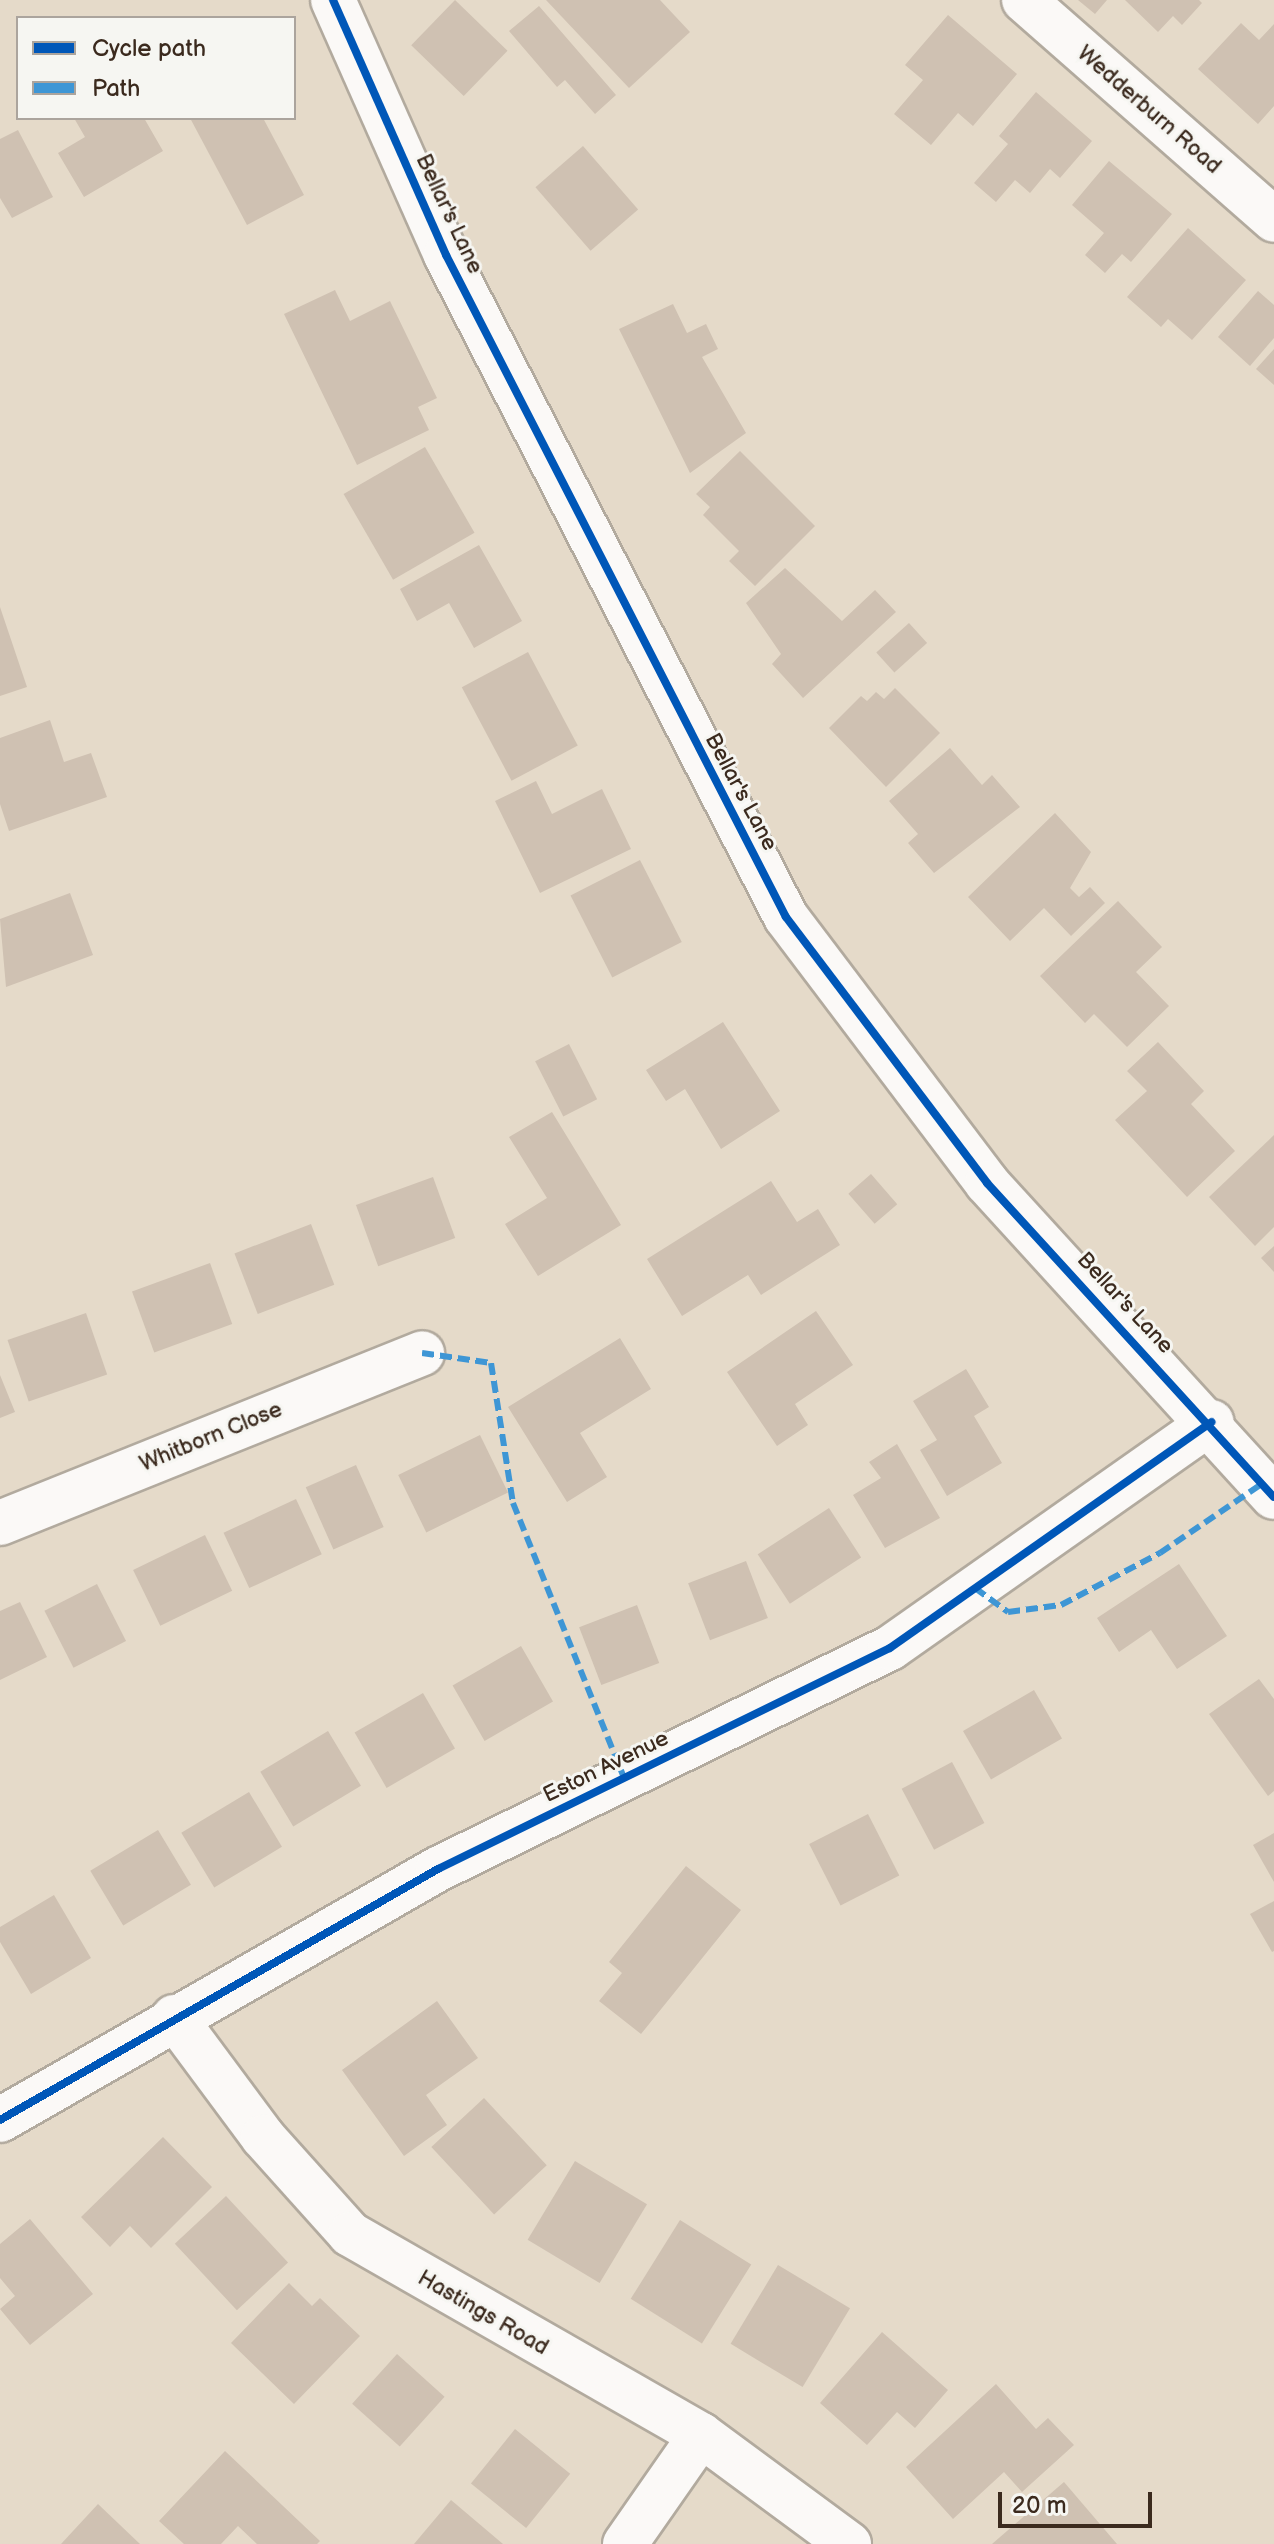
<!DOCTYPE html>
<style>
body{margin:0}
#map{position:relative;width:1274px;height:2544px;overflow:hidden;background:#e5dac9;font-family:"Balsamiq Sans",sans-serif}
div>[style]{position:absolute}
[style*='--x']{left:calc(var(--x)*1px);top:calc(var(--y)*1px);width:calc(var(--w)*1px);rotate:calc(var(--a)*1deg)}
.building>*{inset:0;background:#cfc1b2;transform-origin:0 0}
.roads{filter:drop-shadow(2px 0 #b2aa9e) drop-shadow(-2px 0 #b2aa9e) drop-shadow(0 2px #b2aa9e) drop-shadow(0 -2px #b2aa9e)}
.street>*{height:44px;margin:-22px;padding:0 22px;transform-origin:22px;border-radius:22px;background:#fbf9f7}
.quiet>*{height:6px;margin-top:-3px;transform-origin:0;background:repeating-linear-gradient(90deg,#3e96d5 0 12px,transparent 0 18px)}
.cycleway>*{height:8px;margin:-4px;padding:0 4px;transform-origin:4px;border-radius:4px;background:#0057b8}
span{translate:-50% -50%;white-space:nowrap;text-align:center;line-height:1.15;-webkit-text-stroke:6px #f6f6f2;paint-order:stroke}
.street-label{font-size:22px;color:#3b2a1e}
.legend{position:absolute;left:16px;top:16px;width:280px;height:104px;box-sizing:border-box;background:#f6f6f2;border:2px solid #aba49d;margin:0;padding:10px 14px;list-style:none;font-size:24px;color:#3b2a1e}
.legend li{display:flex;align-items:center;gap:16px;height:40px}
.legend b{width:40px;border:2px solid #aba49d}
.scale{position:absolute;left:998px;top:2492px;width:154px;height:36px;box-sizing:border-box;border:4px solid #3b2a1e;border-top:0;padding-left:10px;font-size:24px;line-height:28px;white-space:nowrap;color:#3b2a1e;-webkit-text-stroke:6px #f6f6f2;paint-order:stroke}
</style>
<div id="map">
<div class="building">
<i style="left:455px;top:0;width:73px;height:63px;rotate:44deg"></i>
<i style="clip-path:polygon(546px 0,660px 0,690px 32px,629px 88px)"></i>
<i style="clip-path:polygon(1078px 0,1107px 0,1095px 14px)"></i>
<i style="clip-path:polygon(1125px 0,1199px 0,1202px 3px,1182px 25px,1173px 16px,1158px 32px)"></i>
<i style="clip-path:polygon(539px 6px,616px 95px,595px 114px,565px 80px,557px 87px,509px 31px)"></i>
<i style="clip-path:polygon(948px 15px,1017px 74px,973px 126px,958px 113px,931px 145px,894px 114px,923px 80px,905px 65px)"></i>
<i style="clip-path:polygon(1241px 23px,1259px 40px,1274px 24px,1274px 106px,1258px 124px,1198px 69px)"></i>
<i style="clip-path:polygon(1036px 92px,1092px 141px,1060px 178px,1050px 169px,1030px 193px,1015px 180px,996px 202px,974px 183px,1008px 144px,999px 136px)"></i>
<i style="clip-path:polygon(74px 118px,144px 118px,163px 151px,84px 197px,58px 153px,85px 137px)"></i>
<i style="clip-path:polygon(190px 118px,263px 118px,304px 195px,247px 225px)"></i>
<i style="clip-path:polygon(18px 130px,53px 197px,12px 218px,0 198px,0 139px)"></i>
<i style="left:583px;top:146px;width:84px;height:63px;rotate:49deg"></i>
<i style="clip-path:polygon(1109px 161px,1172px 214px,1131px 262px,1122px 254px,1105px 273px,1085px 255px,1104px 233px,1072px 205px)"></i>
<i style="clip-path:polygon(1188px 228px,1246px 280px,1192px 340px,1168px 319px,1161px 327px,1127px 297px)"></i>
<i style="clip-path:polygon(335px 290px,350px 321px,390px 301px,437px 398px,418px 407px,429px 430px,357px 465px,284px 314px)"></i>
<i style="clip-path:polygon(1258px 291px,1274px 305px,1274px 338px,1250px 366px,1218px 337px)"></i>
<i style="clip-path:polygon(673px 304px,687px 333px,706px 324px,718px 349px,702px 357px,746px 433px,690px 473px,619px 329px)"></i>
<i style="clip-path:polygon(1274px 349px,1274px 385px,1256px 369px)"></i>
<i style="left:425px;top:447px;width:99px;height:94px;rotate:60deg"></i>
<i style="clip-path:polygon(740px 451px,815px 526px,755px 586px,729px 561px,739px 551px,703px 515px,710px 507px,696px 494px)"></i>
<i style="clip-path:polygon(479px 545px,522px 621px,474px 648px,449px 603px,417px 621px,400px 589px)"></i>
<i style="clip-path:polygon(785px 568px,842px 621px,875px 590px,896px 612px,803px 698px,772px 664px,781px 654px,746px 603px)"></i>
<i style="clip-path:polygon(0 607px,27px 687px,0 696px)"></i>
<i style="left:909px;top:623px;width:27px;height:44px;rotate:48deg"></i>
<i style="left:528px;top:652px;width:106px;height:75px;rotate:62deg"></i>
<i style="clip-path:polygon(895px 688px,940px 733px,886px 787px,829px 728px,861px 696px,867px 701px,876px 692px,884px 699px)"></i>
<i style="clip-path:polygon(50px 720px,64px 762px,91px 753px,107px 797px,9px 831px,0 804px,0 738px)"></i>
<i style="clip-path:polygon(950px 748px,982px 785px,992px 775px,1020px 807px,934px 873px,908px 843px,918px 834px,889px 801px)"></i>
<i style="clip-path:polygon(536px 781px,552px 814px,602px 789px,631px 849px,540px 893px,495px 801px)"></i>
<i style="clip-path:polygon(1055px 813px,1091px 852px,1070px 888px,1079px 897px,1090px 887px,1105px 903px,1071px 936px,1044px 908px,1010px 941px,968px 897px)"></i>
<i style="left:640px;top:860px;width:92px;height:78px;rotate:63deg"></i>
<i style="clip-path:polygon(70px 893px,93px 955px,6px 987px,0 919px)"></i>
<i style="clip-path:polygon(1118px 901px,1162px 947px,1136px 972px,1169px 1006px,1127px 1047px,1094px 1014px,1085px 1023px,1040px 976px)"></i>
<i style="clip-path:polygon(723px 1022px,780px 1111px,721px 1149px,685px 1089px,666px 1101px,646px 1070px)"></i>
<i style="clip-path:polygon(1158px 1042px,1204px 1091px,1191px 1104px,1235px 1151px,1187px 1197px,1115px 1120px,1147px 1091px,1127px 1071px)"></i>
<i style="left:569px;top:1044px;width:62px;height:38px;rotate:63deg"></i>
<i style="clip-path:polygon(552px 1112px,621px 1225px,538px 1276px,505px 1224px,547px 1198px,509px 1137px)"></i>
<i style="clip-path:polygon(1274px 1135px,1274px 1227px,1255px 1246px,1209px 1197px)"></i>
<i style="left:871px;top:1174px;width:40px;height:30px;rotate:49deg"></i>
<i style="left:433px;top:1177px;width:65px;height:82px;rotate:70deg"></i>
<i style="clip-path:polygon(771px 1181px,797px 1222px,818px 1209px,840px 1245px,761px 1295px,748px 1275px,682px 1316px,647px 1259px)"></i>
<i style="left:311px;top:1224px;width:65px;height:82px;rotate:69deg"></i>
<i style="clip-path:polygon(1274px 1246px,1274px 1272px,1261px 1258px)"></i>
<i style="left:210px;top:1263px;width:65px;height:83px;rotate:70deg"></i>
<i style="clip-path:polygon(816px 1311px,853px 1365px,795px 1404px,808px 1425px,777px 1446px,727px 1372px)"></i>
<i style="left:86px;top:1313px;width:65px;height:83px;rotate:71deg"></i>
<i style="clip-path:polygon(620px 1338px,651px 1389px,580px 1433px,607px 1477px,567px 1502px,508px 1407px)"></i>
<i style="clip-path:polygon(966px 1369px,989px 1407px,974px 1416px,1002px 1463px,947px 1496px,920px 1450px,937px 1440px,913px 1401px)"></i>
<i style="clip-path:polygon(0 1375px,15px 1412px,0 1418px)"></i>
<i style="left:480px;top:1435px;width:64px;height:91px;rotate:64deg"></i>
<i style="clip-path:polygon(897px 1444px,940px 1518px,885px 1548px,853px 1495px,881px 1478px,869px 1462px)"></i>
<i style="left:356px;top:1465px;width:68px;height:55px;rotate:66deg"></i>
<i style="left:296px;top:1499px;width:61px;height:80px;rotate:65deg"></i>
<i style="left:829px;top:1508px;width:59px;height:85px;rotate:57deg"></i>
<i style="left:205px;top:1535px;width:62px;height:80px;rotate:64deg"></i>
<i style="left:746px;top:1561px;width:61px;height:62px;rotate:69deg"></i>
<i style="clip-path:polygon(1179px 1564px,1227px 1636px,1177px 1669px,1151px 1630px,1119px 1652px,1097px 1618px)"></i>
<i style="left:97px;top:1584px;width:64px;height:59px;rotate:63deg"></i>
<i style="clip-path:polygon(20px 1602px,47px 1657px,0 1680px,0 1611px)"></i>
<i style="left:637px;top:1605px;width:62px;height:62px;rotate:69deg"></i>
<i style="left:521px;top:1646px;width:64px;height:79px;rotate:60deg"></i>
<i style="clip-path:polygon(1259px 1679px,1274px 1699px,1274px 1791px,1268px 1796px,1209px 1714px)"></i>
<i style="left:1034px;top:1690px;width:56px;height:82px;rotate:60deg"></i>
<i style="left:423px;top:1693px;width:64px;height:79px;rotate:60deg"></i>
<i style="left:328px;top:1731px;width:64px;height:79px;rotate:59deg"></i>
<i style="left:952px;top:1762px;width:69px;height:57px;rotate:62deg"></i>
<i style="left:249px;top:1792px;width:64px;height:79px;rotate:59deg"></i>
<i style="left:868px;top:1814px;width:69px;height:66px;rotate:63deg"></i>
<i style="left:158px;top:1830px;width:64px;height:79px;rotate:59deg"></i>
<i style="clip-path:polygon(1274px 1833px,1274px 1882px,1253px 1845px)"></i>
<i style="clip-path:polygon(686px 1866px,741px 1910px,641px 2034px,599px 2001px,622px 1973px,609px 1962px)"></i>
<i style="clip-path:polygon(54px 1895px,91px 1958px,31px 1994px,0 1942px,0 1927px)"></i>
<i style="clip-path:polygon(1274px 1901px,1274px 1951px,1272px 1952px,1250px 1914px)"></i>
<i style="clip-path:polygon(437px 2001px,478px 2058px,426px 2095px,447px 2125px,404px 2156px,342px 2070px)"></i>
<i style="left:484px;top:2098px;width:92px;height:72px;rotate:47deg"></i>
<i style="clip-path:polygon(163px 2137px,212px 2187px,151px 2248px,130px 2226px,110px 2247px,81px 2217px)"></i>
<i style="left:575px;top:2161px;width:84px;height:92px;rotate:31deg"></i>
<i style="left:226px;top:2196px;width:91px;height:70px;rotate:47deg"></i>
<i style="clip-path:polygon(30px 2219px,93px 2294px,30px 2345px,0 2309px,15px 2296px,0 2278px,0 2244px)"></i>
<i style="left:680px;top:2220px;width:84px;height:93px;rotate:32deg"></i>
<i style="left:778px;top:2265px;width:84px;height:92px;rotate:31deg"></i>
<i style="clip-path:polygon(289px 2283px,312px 2306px,320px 2298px,360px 2336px,294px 2404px,231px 2343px)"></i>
<i style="clip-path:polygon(882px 2332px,948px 2390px,915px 2428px,897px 2412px,867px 2445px,820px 2403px)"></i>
<i style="left:397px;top:2354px;width:64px;height:67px;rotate:42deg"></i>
<i style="clip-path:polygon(996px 2384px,1036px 2429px,1048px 2418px,1074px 2445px,1022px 2492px,1004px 2472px,953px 2519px,906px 2467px)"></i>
<i style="left:515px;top:2429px;width:71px;height:70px;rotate:39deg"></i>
<i style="clip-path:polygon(225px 2451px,320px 2541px,317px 2544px,257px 2544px,238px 2526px,221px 2544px,184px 2544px,159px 2521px)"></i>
<i style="clip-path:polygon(1064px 2482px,1117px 2544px,992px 2544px)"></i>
<i style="clip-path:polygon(451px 2500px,503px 2544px,414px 2544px)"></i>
<i style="clip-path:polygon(98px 2504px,140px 2544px,61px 2544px)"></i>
</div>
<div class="roads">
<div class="street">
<i style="--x:333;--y:0;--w:279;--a:66.1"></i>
<i style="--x:446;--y:255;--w:744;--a:62.82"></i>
<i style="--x:786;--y:917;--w:333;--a:52.9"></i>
<i style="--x:987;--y:1183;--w:425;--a:47.6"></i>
<i style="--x:1024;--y:0;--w:333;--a:41.3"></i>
<i style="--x:0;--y:1523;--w:455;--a:-21.9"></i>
<i style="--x:174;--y:2017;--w:149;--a:53.4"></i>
<i style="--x:263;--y:2137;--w:130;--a:48.1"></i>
<i style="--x:350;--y:2234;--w:404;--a:29.8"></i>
<i style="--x:701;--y:2435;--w:184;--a:36.4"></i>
<i style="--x:0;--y:2120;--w:505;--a:-29.82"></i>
<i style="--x:438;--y:1869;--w:503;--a:-26.06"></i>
<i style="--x:890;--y:1648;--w:393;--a:-35.1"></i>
<i style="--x:625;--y:2544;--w:133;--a:-55.1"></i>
</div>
</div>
<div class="quiet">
<i style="--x:422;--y:1353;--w:70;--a:8.2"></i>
<i style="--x:491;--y:1363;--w:142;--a:81.1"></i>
<i style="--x:513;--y:1503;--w:297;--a:68"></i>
<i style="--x:975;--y:1588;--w:41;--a:36"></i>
<i style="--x:1008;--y:1612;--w:53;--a:-7.5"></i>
<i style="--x:1061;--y:1605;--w:112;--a:-27.7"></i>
<i style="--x:1160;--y:1553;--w:125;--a:-34.2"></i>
</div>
<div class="cycleway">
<i style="--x:333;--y:0;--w:279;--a:66.1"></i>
<i style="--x:446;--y:255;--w:744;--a:62.82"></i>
<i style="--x:786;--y:917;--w:333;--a:52.9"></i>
<i style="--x:987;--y:1183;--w:425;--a:47.6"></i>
<i style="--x:0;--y:2120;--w:505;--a:-29.82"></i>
<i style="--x:438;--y:1869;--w:503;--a:-26.06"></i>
<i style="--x:890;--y:1648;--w:393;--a:-35.1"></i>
</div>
<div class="street-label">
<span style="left:1149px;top:110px;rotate:41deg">Wedderburn Road</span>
<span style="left:449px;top:214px;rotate:65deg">Bellar's Lane</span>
<span style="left:741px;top:792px;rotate:62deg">Bellar's Lane</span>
<span style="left:1125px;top:1303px;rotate:47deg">Bellar's Lane</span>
<span style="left:211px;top:1437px;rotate:-22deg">Whitborn Close</span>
<span style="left:606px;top:1767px;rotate:-26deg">Eston Avenue</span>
<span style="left:483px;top:2313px;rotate:30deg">Hastings Road</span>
</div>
<ul class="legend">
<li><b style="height:10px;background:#0057b8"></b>Cycle path</li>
<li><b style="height:10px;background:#3e96d5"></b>Path</li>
</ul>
<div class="scale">20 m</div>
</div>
